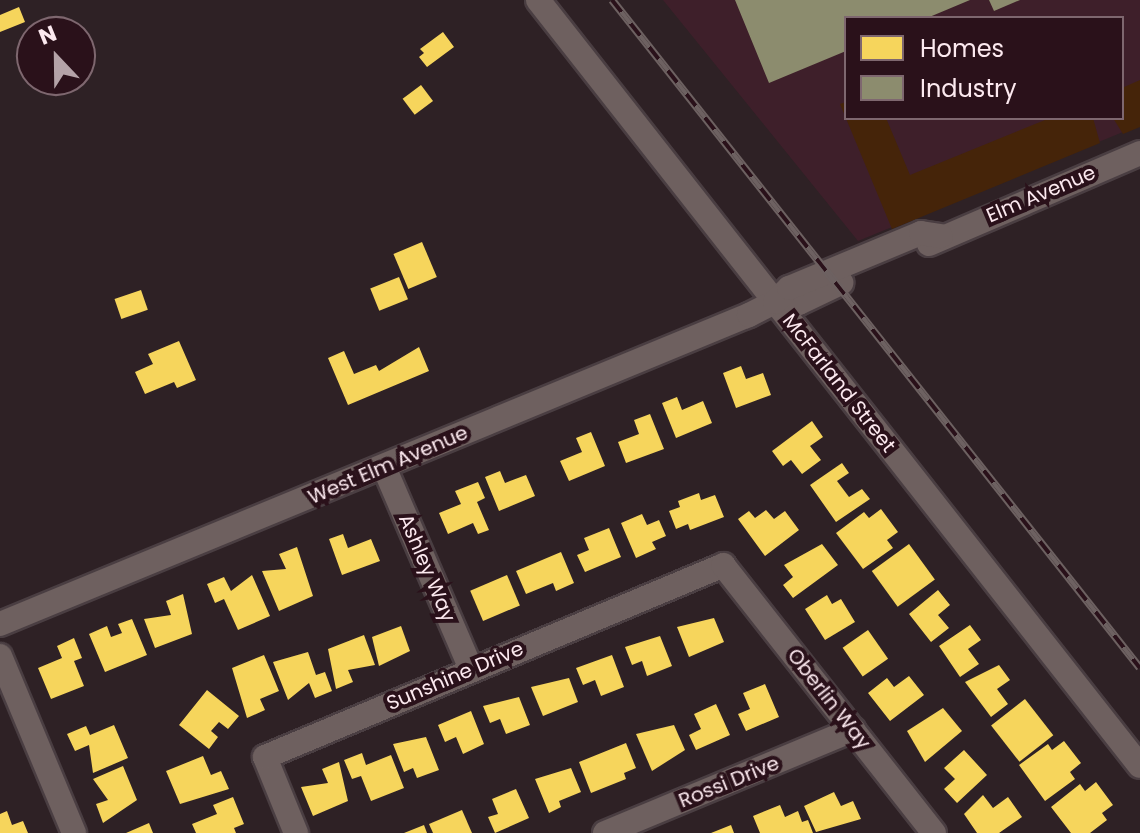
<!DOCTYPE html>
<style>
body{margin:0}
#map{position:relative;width:1140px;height:833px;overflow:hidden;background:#2e2125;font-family:Poppins,sans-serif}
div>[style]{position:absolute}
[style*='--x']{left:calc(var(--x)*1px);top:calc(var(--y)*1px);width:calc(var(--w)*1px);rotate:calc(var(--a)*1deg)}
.built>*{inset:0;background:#3e1f2a}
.green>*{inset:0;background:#452409}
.homes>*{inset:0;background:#f6d55c;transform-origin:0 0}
.industry>*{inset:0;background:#8c8c6e}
.roads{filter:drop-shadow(2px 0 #4a3e42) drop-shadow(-2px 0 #4a3e42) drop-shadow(0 2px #4a3e42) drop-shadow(0 -2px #4a3e42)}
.minor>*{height:24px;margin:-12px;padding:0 12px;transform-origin:12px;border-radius:12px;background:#6e605f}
.rail>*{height:8px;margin-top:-4px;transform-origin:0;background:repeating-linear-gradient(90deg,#2a111a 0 15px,#6d6161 0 30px);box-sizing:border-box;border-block:2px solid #6d6161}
span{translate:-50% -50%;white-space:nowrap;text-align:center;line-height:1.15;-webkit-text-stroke:8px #2a111a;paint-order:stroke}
.street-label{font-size:20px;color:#fce9ef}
.legend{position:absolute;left:844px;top:16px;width:280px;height:104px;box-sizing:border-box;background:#2a111a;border:2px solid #7e676f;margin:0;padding:10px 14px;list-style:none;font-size:24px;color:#fce9ef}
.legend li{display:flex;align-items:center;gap:16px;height:40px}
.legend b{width:40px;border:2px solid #7e676f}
.north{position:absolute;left:16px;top:16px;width:80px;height:80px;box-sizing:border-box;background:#2a111a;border:2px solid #7e676f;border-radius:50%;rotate:338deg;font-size:22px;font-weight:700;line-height:32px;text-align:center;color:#fce9ef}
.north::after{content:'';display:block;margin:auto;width:28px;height:36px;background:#b4a3a8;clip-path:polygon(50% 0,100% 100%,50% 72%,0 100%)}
</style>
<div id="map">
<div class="built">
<i style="clip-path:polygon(evenodd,663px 0,1140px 0,1140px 125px,858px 241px,663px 0,846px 18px,1122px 18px,1122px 118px,846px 118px,846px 18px)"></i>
</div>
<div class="green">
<i style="clip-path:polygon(1140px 80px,1140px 127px,1123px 134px,1113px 118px,1122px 118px,1122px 88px)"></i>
<i style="clip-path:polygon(846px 102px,846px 118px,886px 118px,910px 175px,1050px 118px,1093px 118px,1100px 143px,892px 229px,840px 104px)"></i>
</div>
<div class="homes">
<i style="clip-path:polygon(19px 7px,25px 22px,0 32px,0 15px)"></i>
<i style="clip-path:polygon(443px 32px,454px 47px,427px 67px,419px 57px,424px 53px,420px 49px)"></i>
<i style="left:421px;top:85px;width:20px;height:23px;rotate:53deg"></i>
<i style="left:422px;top:242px;width:38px;height:31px;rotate:67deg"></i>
<i style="left:399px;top:277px;width:24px;height:31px;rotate:68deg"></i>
<i style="left:141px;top:290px;width:21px;height:28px;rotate:71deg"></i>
<i style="clip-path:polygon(179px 341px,196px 380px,177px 388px,174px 382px,145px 394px,135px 372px,153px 364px,148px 354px)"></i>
<i style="clip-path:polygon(419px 347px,429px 371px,348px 405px,328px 358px,344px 351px,354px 374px,376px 365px,379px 371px)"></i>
<i style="clip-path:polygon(741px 366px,746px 379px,763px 373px,771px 395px,736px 408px,723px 373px)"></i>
<i style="clip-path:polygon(677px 397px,682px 410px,703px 401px,712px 423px,676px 438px,662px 403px)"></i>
<i style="clip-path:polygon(650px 414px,664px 449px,626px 463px,618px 442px,639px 434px,634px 420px)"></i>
<i style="clip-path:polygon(812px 421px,823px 437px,810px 446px,821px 460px,802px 474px,791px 460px,783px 466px,772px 451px)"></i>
<i style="clip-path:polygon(591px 432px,605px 466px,569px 481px,560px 461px,582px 452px,576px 438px)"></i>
<i style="clip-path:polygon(842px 463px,849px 473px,837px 481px,849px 497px,862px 489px,870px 499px,836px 522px,810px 485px)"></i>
<i style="clip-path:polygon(500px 471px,505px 483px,526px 475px,535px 496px,499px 511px,485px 477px)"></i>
<i style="clip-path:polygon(478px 482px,485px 498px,477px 502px,489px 530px,478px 534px,473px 523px,448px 534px,439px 513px,461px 504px,455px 491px)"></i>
<i style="clip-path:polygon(699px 493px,701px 500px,715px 495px,724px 517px,690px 530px,688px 524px,676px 529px,669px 511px,680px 507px,678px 501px)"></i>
<i style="clip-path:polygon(881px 509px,898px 532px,887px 540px,893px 548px,863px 569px,836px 533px,864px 512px,869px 518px)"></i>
<i style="clip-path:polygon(766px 510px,774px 519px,785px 511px,799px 530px,765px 556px,738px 519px,749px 511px,755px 518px)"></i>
<i style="clip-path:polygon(642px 514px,647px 525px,659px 520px,666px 536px,652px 542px,656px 549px,636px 558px,621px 523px)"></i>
<i style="clip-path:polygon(609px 528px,621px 557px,585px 572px,577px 555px,589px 550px,584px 538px)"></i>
<i style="clip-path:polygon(343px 534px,348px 548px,371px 539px,380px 561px,342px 575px,329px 539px)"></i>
<i style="clip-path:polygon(822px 544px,838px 565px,793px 598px,783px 585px,793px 577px,784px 565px)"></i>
<i style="left:909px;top:544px;width:44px;height:46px;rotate:54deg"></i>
<i style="clip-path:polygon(297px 547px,313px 596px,279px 611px,262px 571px,286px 569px,279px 554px)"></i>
<i style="clip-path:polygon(561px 552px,574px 583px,556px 591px,553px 583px,526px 594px,516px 571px)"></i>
<i style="clip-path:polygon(252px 575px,270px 616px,238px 630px,224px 599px,215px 603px,207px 584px,224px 577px,231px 591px)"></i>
<i style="left:507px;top:575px;width:33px;height:40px;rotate:67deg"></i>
<i style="clip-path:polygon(938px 590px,950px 605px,938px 615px,949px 628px,931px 642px,909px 614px)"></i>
<i style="clip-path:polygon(183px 594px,192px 634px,155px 648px,144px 619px,171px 615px,166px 601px)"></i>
<i style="clip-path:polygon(827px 595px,832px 604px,841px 599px,855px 622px,825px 640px,805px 609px)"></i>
<i style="clip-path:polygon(714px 618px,724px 642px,689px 657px,677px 627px)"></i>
<i style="clip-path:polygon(132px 619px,147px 655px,105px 672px,89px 634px,107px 626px,111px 637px,122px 633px,118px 624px)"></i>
<i style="clip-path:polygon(970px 625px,981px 640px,968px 649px,979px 664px,960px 677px,939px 646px)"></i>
<i style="clip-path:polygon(401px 626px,410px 651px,379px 666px,372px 637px)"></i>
<i style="left:868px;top:630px;width:35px;height:31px;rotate:55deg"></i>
<i style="clip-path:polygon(364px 635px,375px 665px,348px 670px,353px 682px,336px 689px,328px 649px)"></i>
<i style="clip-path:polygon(660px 636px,672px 666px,647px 676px,642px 661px,632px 665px,625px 647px)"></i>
<i style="clip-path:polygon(74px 638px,82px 658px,74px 661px,84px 686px,51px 699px,38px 668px,62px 658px,57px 646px)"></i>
<i style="clip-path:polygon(308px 652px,316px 675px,325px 672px,332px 691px,315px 698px,309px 683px,288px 700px,273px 662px)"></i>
<i style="clip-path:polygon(264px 655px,279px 691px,260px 699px,265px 710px,247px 718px,232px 668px)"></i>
<i style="clip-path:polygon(612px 655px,624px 687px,601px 696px,595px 680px,583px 685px,576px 668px)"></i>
<i style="clip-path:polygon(999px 665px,1010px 680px,997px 689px,1008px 704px,991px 717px,965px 682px)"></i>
<i style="clip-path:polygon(909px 676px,924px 695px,890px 721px,868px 693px,887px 678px,894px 687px)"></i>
<i style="clip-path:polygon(569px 678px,578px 702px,543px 716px,531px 687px)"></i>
<i style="clip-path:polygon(765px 684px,779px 717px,746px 731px,738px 714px,750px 709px,743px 693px)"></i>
<i style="clip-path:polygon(207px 690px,239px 716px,228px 729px,219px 722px,211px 731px,218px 737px,209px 749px,179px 725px)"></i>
<i style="clip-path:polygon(519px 697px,530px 725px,506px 734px,500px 719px,490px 723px,483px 706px)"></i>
<i style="left:1025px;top:699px;width:46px;height:43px;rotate:52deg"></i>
<i style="clip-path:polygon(716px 704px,730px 735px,696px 750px,689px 735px,701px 729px,694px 714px)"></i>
<i style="clip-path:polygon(943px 708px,962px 731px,925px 762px,907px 731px)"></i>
<i style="clip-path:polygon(471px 711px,484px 744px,463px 754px,456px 737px,445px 742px,438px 725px)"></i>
<i style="clip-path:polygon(114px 725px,128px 758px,93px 773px,89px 745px,75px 751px,67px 734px,86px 726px,90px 735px)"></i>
<i style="clip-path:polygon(674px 725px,685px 750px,652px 771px,636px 734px)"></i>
<i style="clip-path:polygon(426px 737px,439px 770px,417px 778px,413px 768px,404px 772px,393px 744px)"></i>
<i style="clip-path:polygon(1064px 741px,1081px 763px,1070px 772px,1075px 779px,1045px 801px,1019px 765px,1048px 744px,1052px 750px)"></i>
<i style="clip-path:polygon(626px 743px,636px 768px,624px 773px,626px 779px,591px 793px,579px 762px)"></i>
<i style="clip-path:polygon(964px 750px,987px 775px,957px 803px,944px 789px,955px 779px,944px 768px)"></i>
<i style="clip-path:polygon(362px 753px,366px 765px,391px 755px,404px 788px,371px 801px,361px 776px,352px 779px,344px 760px)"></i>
<i style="clip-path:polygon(203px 756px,211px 775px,221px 771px,229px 789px,180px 804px,166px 771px)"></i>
<i style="clip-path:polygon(339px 762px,348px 801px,313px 816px,301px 787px,328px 783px,322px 769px)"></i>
<i style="clip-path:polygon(123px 766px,137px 800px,103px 823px,96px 804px,108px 800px,93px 779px)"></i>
<i style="clip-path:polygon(571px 768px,581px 792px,559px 801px,561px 807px,549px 813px,535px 779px)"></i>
<i style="clip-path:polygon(1096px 782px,1113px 805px,1102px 813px,1107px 820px,1090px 833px,1071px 833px,1051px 807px,1080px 784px,1085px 791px)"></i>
<i style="clip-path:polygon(516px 789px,529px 818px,495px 833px,488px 817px,498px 814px,492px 799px)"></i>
<i style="clip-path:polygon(834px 792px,841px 806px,853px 801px,861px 819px,816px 832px,804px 806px)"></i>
<i style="clip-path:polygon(983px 795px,993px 808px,1008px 797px,1022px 817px,999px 833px,977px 833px,964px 814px)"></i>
<i style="clip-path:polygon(233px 797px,244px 824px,234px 828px,236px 833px,196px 833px,192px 824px,217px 814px,213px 805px)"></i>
<i style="clip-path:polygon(780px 805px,785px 817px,798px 811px,802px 822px,808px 820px,813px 833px,760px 833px,753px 816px)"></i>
<i style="clip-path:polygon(462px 810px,472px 833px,433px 833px,429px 824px)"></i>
<i style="clip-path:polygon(7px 811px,12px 825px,23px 821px,28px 833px,0 833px,0 814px)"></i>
<i style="clip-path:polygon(149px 823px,153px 833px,126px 833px)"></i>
<i style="clip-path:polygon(424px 825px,427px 833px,404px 833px)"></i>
<i style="clip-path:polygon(731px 825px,734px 833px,711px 833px)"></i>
</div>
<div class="industry">
<i style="clip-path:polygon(735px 0,970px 0,927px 18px,846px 18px,846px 51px,769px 83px)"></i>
<i style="clip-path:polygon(989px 0,1020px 0,994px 11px)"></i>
</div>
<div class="roads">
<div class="minor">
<i style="--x:538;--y:0;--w:974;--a:51.84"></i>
<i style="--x:929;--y:244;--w:230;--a:-23.3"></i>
<i style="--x:775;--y:302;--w:24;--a:2"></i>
<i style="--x:799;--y:303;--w:47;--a:-25.5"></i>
<i style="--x:384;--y:467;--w:220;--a:66.7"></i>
<i style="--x:0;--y:624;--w:810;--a:-22.42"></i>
<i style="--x:749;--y:315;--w:29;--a:-27"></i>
<i style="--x:775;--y:302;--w:20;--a:-45"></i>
<i style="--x:789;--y:288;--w:143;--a:-22.6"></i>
<i style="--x:921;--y:233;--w:20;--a:9"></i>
<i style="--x:0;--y:656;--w:192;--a:67.3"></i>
<i style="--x:296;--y:833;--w:82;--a:-112.2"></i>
<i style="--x:265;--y:757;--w:497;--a:-22.7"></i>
<i style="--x:723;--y:565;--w:341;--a:51.8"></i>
<i style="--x:605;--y:833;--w:269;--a:-22.6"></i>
</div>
</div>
<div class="rail">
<i style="--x:612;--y:0;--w:851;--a:51.68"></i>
</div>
<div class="street-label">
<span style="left:1041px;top:194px;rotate:-23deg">Elm Avenue</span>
<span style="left:839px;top:383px;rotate:52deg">McFarland Street</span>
<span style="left:388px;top:465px;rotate:-23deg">West Elm Avenue</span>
<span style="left:427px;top:568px;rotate:67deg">Ashley Way</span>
<span style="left:455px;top:676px;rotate:-23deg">Sunshine Drive</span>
<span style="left:829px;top:699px;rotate:52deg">Oberlin Way</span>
<span style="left:729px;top:782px;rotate:-22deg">Rossi Drive</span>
</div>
<ul class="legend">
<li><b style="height:22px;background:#f6d55c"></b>Homes</li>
<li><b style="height:22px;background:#8c8c6e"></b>Industry</li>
</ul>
<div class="north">N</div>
</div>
